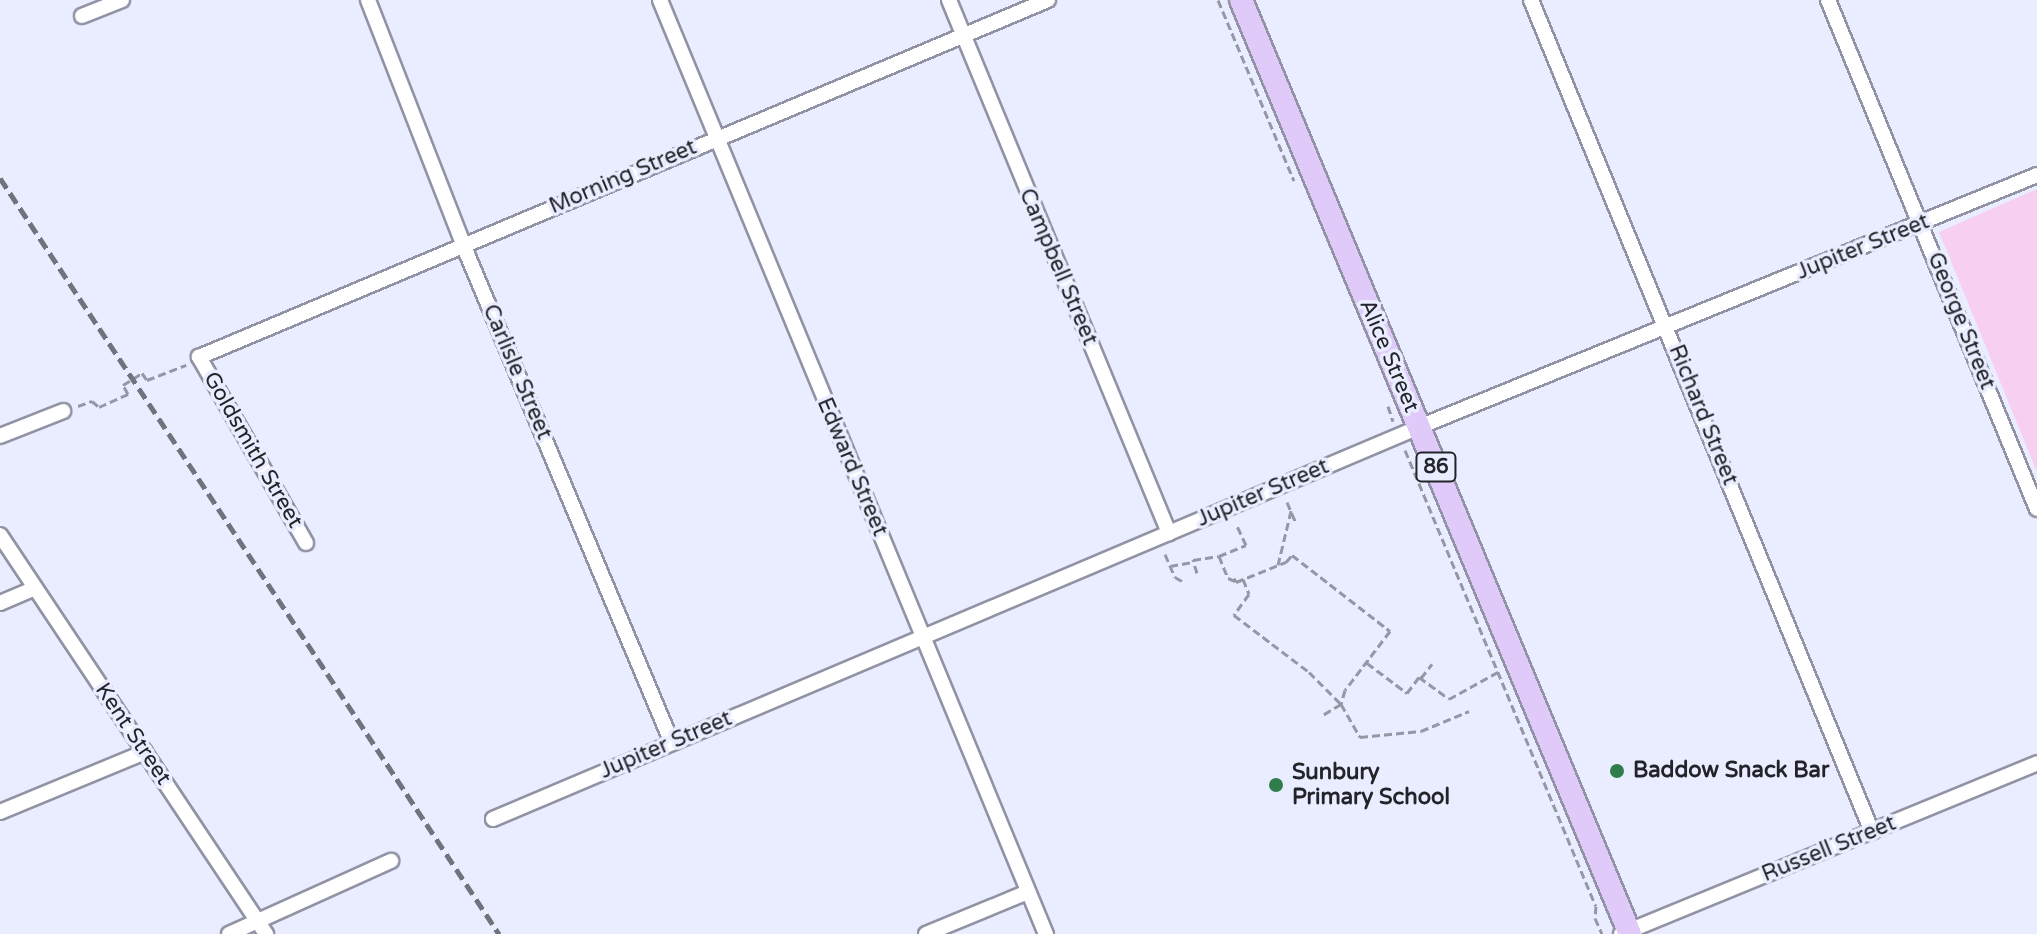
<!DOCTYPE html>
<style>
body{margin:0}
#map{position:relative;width:2037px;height:934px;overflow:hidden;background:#eaedff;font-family:"Varela Round",sans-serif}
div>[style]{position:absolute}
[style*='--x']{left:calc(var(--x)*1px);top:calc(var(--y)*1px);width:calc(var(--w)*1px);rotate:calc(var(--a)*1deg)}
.green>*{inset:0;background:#f7d0f1}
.path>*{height:3px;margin-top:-1.5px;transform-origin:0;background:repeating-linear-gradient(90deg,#9597a4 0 8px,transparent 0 12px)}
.roads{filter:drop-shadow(2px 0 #9193a4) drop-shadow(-2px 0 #9193a4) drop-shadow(0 2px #9193a4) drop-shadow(0 -2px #9193a4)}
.minor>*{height:14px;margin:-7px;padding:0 7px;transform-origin:7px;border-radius:7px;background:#fff}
.primary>*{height:22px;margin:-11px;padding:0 11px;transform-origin:11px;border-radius:11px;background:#e0caf9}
.rail>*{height:5px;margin-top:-2.5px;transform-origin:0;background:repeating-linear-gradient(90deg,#70727c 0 12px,transparent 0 18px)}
.dots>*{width:22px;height:22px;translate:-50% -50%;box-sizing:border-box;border:4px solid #eaedff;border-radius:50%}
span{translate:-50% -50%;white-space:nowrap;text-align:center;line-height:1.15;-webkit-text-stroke:7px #eaedff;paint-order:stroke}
.shield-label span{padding:2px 6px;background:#eaedff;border:2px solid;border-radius:6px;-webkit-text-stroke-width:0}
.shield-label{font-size:20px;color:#23242a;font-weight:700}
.street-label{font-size:22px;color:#23242a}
.poi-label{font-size:22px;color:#23242a;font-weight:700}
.left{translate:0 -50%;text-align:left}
</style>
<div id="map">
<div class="green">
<i style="clip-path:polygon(2037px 189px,2037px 472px,1939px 232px)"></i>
</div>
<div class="path">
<i style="--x:1218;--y:0;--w:196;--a:67.2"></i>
<i style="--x:78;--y:406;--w:15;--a:-20"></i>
<i style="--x:92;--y:401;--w:9;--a:41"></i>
<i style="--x:99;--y:407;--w:32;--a:-24"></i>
<i style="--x:128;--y:394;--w:10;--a:-119"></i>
<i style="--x:123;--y:385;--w:22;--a:-32"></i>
<i style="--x:142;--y:373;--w:9;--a:54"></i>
<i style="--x:147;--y:380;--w:42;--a:-21"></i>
<i style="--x:1388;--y:406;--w:16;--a:72"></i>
<i style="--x:1405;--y:450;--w:494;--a:67.3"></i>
<i style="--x:1596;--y:906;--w:12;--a:95"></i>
<i style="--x:1595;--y:918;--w:17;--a:66"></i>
<i style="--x:1287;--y:502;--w:23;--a:67"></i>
<i style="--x:1165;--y:554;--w:25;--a:67"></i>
<i style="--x:1175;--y:577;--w:8;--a:30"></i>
<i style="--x:1292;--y:555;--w:124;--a:37.8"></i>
<i style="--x:1390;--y:631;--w:74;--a:127.3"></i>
<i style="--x:1345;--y:690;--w:15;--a:106"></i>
<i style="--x:1341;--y:704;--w:23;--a:149"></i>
<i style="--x:1219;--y:556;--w:24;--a:68"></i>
<i style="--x:1228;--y:578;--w:8;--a:23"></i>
<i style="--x:1278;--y:565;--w:56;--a:-76.5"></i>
<i style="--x:1170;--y:566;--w:23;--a:-10"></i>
<i style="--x:1197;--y:573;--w:14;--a:-107"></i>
<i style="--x:1193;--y:560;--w:26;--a:-9"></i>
<i style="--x:1219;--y:556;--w:29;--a:-22"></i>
<i style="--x:1246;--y:545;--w:23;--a:-115"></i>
<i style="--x:1234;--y:578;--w:4;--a:63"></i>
<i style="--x:1236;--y:582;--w:54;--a:-21.8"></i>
<i style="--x:1286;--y:562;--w:11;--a:-49"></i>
<i style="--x:1243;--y:579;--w:16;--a:68"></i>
<i style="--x:1249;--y:594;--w:26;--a:126"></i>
<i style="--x:1234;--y:615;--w:94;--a:37.2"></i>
<i style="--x:1309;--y:672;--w:45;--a:45"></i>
<i style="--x:1341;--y:704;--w:38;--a:60"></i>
<i style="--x:1360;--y:737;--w:61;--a:-5.6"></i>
<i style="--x:1421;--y:731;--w:52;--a:-22.6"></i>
<i style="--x:1367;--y:663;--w:50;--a:36.9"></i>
<i style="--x:1407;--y:693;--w:20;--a:-53"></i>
<i style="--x:1419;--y:677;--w:37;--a:36"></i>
<i style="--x:1449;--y:699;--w:56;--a:-28.9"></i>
<i style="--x:1421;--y:678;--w:18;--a:-52"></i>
</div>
<div class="roads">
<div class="minor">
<i style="--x:368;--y:0;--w:273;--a:68.7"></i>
<i style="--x:467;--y:254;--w:530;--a:67.26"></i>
<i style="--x:660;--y:0;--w:1011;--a:67.55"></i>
<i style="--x:949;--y:0;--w:577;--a:67.57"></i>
<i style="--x:1531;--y:0;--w:899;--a:67.71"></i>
<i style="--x:1828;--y:0;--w:550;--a:67.68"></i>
<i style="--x:82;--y:16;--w:43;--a:-21.8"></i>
<i style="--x:0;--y:436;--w:68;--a:-21.6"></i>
<i style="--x:0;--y:535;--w:480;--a:56.3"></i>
<i style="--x:306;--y:543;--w:215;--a:-119.9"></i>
<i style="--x:199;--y:357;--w:921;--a:-22.81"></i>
<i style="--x:0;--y:603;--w:38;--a:-23"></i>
<i style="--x:0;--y:812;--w:157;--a:-22.5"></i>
<i style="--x:493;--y:819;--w:1006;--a:-22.94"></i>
<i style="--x:1419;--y:427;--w:667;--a:-22.18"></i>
<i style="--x:229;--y:934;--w:178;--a:-24.3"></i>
<i style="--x:926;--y:934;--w:110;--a:-22.4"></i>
<i style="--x:1621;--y:934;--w:450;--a:-22.3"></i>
</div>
<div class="primary">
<i style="--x:1241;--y:0;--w:1012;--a:67.39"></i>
</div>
</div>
<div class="rail">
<i style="--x:0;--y:178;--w:906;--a:56.57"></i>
</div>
<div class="dots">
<i style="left:1617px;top:771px;background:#307d4c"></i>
<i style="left:1276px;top:785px;background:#307d4c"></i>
</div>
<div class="shield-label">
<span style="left:1436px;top:467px">86</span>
</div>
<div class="street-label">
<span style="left:623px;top:177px;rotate:-23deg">Morning Street</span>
<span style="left:1863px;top:247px;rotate:-22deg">Jupiter Street</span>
<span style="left:1058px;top:267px;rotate:67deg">Campbell Street</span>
<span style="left:1961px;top:321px;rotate:68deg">George Street</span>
<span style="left:1389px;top:356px;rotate:67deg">Alice Street</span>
<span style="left:517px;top:372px;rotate:67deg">Carlisle Street</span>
<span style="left:1703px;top:415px;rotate:68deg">Richard Street</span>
<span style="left:253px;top:450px;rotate:60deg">Goldsmith Street</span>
<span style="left:852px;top:467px;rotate:67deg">Edward Street</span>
<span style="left:1263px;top:493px;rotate:-23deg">Jupiter Street</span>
<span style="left:133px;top:734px;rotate:56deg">Kent Street</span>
<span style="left:666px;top:745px;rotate:-23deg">Jupiter Street</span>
<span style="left:1829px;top:849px;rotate:-22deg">Russell Street</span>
</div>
<div class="poi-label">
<span class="left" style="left:1633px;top:771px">Baddow Snack Bar</span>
<span class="left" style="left:1292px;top:785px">Sunbury<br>Primary School</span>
</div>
</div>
